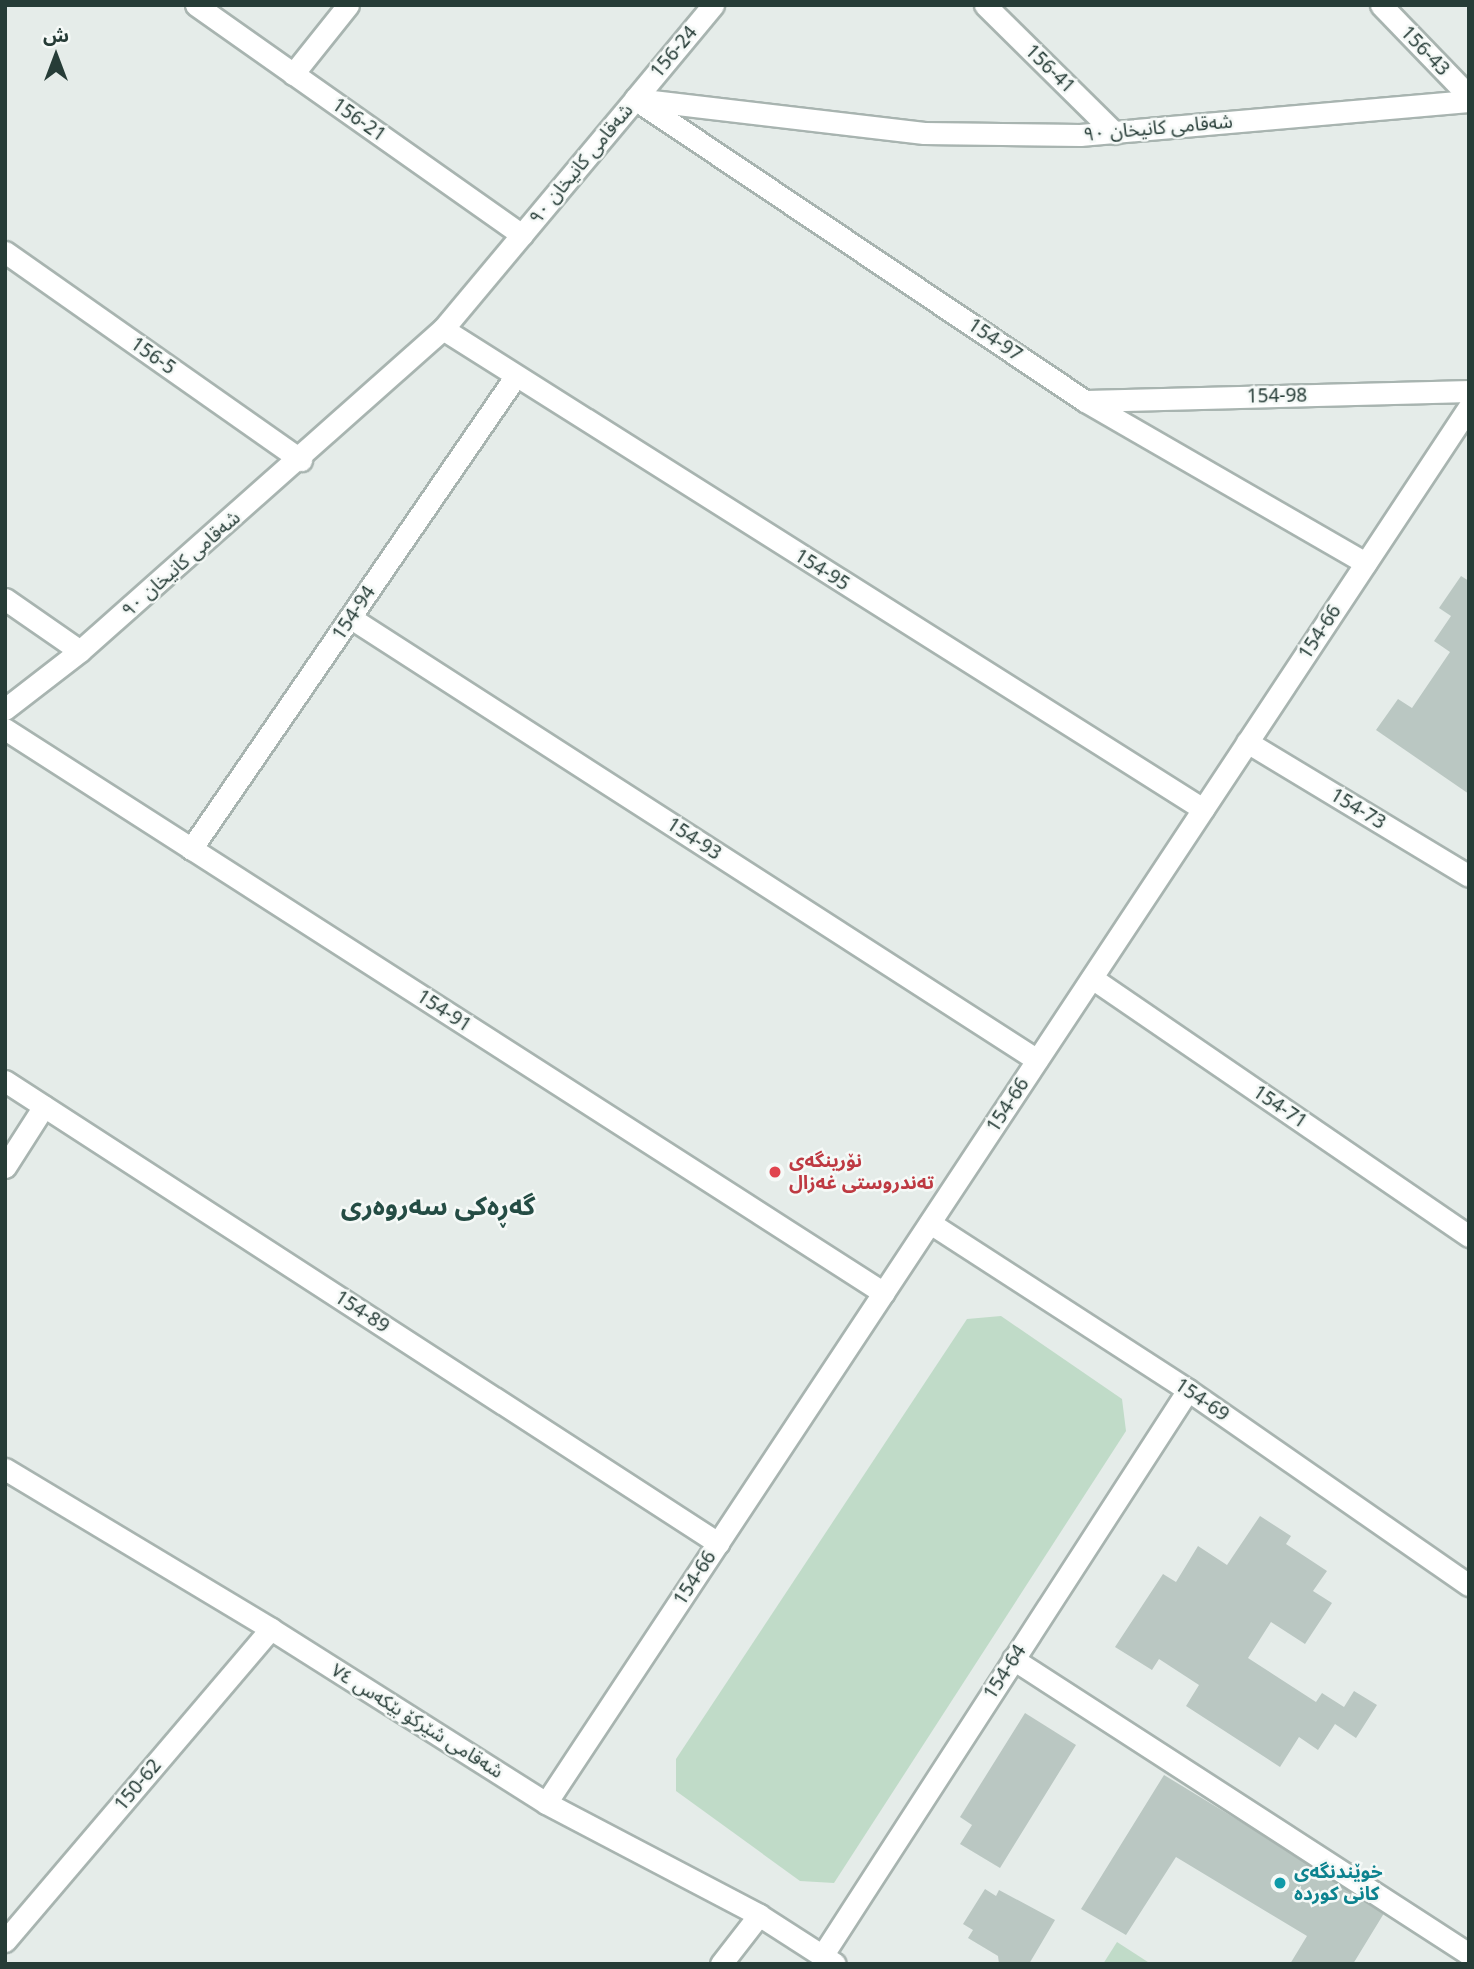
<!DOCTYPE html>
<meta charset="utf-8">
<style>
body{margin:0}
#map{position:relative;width:1474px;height:1969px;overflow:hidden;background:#e5ece9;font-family:"Noto Sans","Noto Sans Arabic",sans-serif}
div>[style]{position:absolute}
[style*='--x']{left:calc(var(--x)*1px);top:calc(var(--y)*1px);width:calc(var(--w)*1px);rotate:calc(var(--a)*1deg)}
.green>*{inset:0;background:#c0dbc8}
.building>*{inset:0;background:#bac7c2}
.roads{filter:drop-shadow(2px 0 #a8b4b0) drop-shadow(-2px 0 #a8b4b0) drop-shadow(0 2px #a8b4b0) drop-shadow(0 -2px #a8b4b0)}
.minor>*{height:21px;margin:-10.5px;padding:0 10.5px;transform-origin:10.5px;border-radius:10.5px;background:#fff}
.dots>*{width:19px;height:19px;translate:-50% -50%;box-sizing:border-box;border:4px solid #f5f9f7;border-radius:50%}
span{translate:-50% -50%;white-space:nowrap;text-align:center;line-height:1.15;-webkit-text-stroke:5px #f5f9f7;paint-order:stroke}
.street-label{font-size:19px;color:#263c37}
.health-label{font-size:19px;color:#be3a42;font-weight:700}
.left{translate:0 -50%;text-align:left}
.culture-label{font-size:19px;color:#0d838f;font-weight:700}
.district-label{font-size:26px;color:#244c44;font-weight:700}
.frame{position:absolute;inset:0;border:7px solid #263c37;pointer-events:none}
.north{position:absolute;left:21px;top:21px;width:70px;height:70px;-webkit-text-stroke:5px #f5f9f7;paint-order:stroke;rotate:0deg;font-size:19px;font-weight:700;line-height:28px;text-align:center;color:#263c37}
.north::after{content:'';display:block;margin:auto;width:24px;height:32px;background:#263c37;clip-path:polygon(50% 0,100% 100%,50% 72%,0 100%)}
</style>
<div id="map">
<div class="green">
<i style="clip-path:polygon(1001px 1316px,1122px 1399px,1126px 1431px,834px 1883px,800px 1881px,676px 1791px,676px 1759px,967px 1319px)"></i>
<i style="clip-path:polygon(1117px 1942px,1151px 1964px,1103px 1964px)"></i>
</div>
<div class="building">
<i style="clip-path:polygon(1461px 576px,1469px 581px,1469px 794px,1376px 730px,1398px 699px,1412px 708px,1450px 652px,1434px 641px,1451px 616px,1439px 608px)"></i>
<i style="clip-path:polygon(1260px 1516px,1291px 1536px,1286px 1544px,1327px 1571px,1313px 1591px,1332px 1603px,1305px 1644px,1271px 1622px,1248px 1658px,1316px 1702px,1322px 1693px,1344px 1707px,1354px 1691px,1377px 1705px,1356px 1738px,1335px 1724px,1318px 1750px,1299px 1737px,1280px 1767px,1186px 1706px,1199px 1685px,1159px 1659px,1152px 1670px,1115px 1647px,1163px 1574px,1176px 1582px,1198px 1546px,1227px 1565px)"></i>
<i style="clip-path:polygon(1025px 1713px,1076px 1745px,1000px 1868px,960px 1844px,972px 1825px,960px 1817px)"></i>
<i style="clip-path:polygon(1164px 1775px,1386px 1910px,1353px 1964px,1290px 1964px,1307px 1936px,1176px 1857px,1126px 1935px,1081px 1909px)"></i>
<i style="clip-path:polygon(985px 1889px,996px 1896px,999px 1890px,1055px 1920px,1029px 1964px,999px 1964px,998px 1956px,968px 1938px,973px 1930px,963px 1924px)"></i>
</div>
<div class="roads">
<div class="minor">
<i style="--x:196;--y:5;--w:399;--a:35.2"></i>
<i style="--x:713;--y:5;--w:122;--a:129.7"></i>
<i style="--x:635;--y:99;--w:542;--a:33.87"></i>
<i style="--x:1085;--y:401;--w:324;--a:30"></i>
<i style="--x:985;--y:5;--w:182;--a:44.6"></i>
<i style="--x:1381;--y:5;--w:127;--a:46"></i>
<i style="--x:293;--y:74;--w:88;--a:-51.4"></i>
<i style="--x:5;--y:252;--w:362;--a:35.1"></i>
<i style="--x:443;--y:329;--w:899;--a:32.28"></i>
<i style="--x:1087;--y:401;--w:382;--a:-1.5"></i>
<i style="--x:5;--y:599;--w:91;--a:34.7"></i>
<i style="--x:351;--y:618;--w:816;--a:32.79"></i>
<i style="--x:5;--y:709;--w:95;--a:-37.7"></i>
<i style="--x:80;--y:651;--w:485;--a:-41.6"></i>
<i style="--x:443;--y:329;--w:300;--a:-50.1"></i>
<i style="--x:635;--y:99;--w:291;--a:6.7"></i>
<i style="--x:924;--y:133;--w:156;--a:0.7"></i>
<i style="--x:1080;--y:135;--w:390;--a:-5"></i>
<i style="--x:5;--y:729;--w:1044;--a:32.69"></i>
<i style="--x:1247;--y:742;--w:259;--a:31.1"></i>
<i style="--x:191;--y:849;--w:573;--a:-55.53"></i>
<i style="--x:1092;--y:978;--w:457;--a:34.4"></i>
<i style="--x:5;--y:1081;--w:850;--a:32.94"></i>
<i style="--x:5;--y:1167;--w:72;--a:-57.4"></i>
<i style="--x:930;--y:1223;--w:307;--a:32.9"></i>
<i style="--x:1188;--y:1390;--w:342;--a:34.8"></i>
<i style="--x:5;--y:1469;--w:310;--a:31"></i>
<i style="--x:271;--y:1629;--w:325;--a:32.3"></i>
<i style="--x:546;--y:1803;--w:241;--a:27.7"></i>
<i style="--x:759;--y:1915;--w:90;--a:32.8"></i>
<i style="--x:1013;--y:1659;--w:543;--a:32.9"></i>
<i style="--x:546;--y:1803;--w:1674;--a:-56.53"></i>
<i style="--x:5;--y:1941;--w:410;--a:-49.6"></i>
<i style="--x:822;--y:1956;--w:674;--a:-57.11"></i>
<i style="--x:721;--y:1964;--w:62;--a:-52.2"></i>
</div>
</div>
<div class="dots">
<i style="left:775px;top:1172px;background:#e0444e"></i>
<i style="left:1280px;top:1883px;background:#0f9aa8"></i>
</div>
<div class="street-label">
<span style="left:1425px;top:51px;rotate:46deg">156-43</span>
<span style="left:674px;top:52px;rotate:-50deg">156-24</span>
<span style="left:1050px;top:69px;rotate:44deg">156-41</span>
<span style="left:359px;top:120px;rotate:35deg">156-21</span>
<span style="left:1158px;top:128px;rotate:-5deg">شەقامی کانیخان ٩٠</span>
<span style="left:581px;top:164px;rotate:-50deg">شەقامی کانیخان ٩٠</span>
<span style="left:995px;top:340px;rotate:34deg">154-97</span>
<span style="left:153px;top:356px;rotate:35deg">156-5</span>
<span style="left:1277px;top:396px;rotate:-1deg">154-98</span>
<span style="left:181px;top:564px;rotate:-41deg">شەقامی کانیخان ٩٠</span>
<span style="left:822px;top:570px;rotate:32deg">154-95</span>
<span style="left:354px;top:613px;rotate:-56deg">154-94</span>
<span style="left:1320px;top:632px;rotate:-57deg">154-66</span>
<span style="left:1358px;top:809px;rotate:31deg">154-73</span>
<span style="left:694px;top:839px;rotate:33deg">154-93</span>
<span style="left:444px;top:1011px;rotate:33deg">154-91</span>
<span style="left:1008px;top:1105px;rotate:-57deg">154-66</span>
<span style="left:1280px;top:1107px;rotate:34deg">154-71</span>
<span style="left:362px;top:1312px;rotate:33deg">154-89</span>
<span style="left:1202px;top:1400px;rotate:34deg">154-69</span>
<span style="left:695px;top:1578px;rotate:-57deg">154-66</span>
<span style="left:1005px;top:1672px;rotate:-57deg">154-64</span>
<span style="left:417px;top:1721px;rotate:32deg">شەقامی شێرکۆ بێکەس ٧٤</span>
<span style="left:138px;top:1785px;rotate:-50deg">150-62</span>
</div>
<div class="health-label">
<span class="left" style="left:789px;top:1172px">نۆرینگەی<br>تەندروستی غەزال</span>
</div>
<div class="culture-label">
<span class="left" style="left:1294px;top:1883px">خوێندنگەی<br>کانی کوردە</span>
</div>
<div class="district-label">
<span style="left:438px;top:1206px">گەڕەکی سەروەری</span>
</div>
<div class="frame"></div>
<div class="north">ش</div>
</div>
